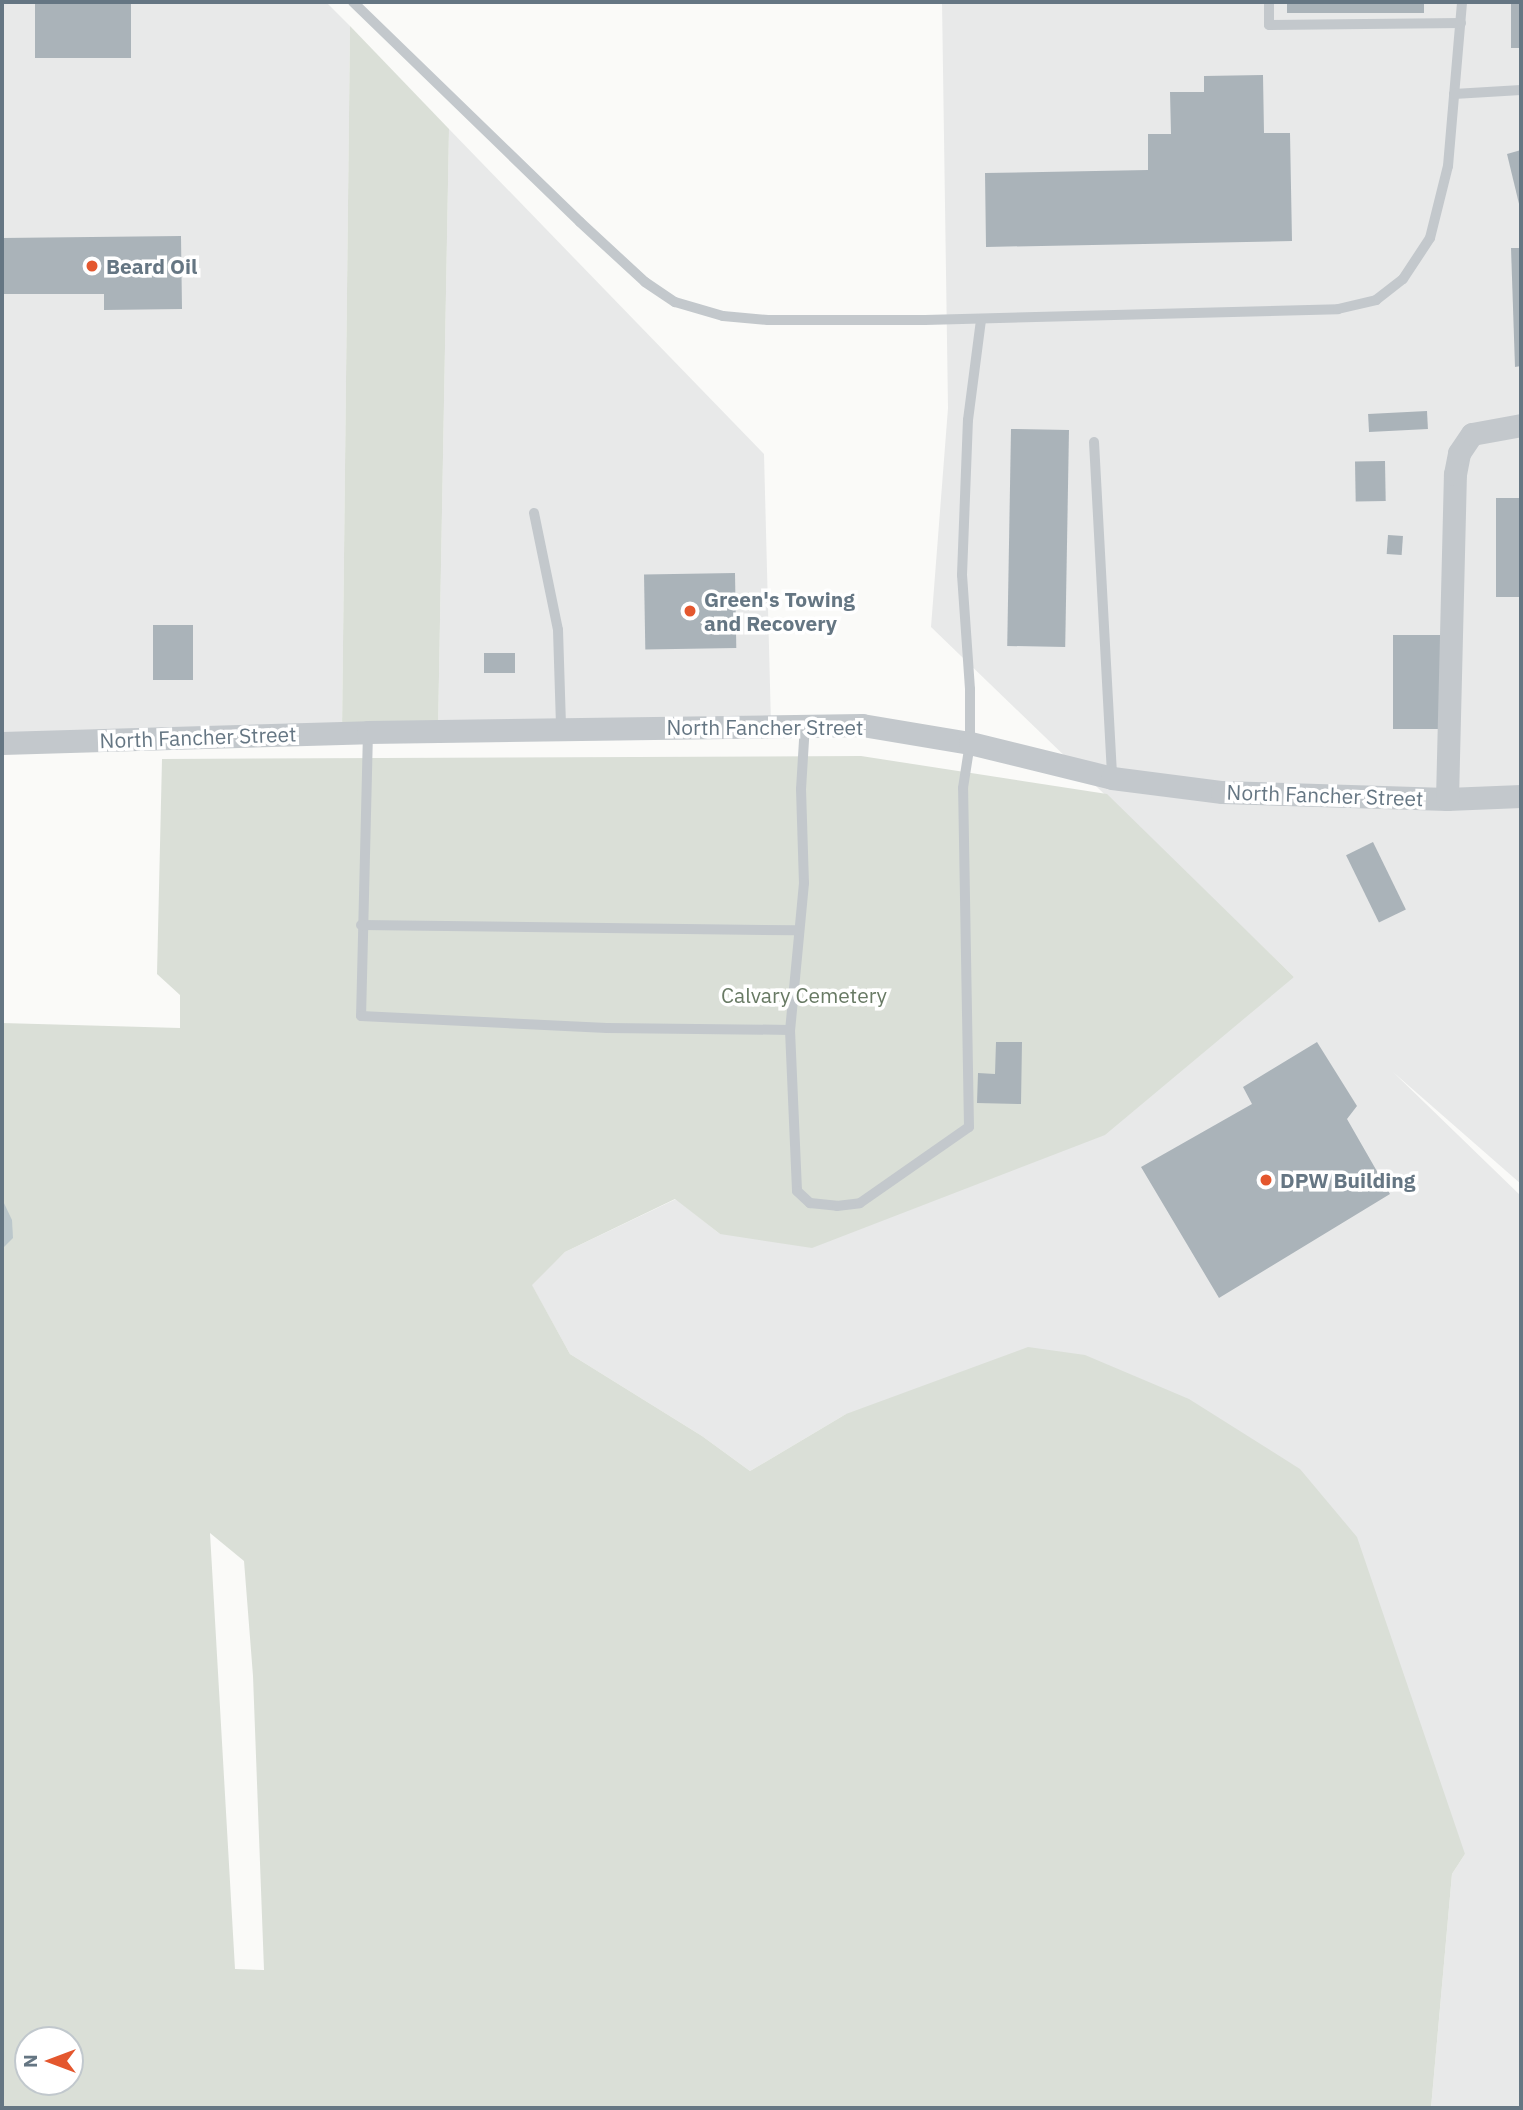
<!DOCTYPE html>
<style>
body{margin:0}
#map{position:relative;width:1523px;height:2110px;overflow:hidden;background:#fafaf8;font-family:"IBM Plex Sans",sans-serif}
div>[style]{position:absolute}
[style*='--x']{left:calc(var(--x)*1px);top:calc(var(--y)*1px);width:calc(var(--w)*1px);rotate:calc(var(--a)*1deg)}
.built>*{inset:0;background:#e8e9e9}
.green>*{inset:0;background:#dadfd7}
.water>*{inset:0;background:#bbc7cb}
.building>*{inset:0;background:#aab3b9;transform-origin:0 0}
.lane>*{height:10px;margin:-5px;padding:0 5px;transform-origin:5px;border-radius:5px;background:#c3c8cc}
.street>*{height:23px;margin:-11.5px;padding:0 11.5px;transform-origin:11.5px;border-radius:11.5px;background:#c3c8cc}
.dots>*{width:19px;height:19px;translate:-50% -50%;box-sizing:border-box;border:4px solid #fff;border-radius:50%}
span{translate:-50% -50%;white-space:nowrap;text-align:center;line-height:1.15;-webkit-text-stroke:7px #fff;paint-order:stroke}
.poi-label{font-size:21px;color:#657683;font-weight:700}
.left{translate:0 -50%;text-align:left}
.street-label{font-size:21px;color:#657683}
.park-label{font-size:21px;color:#687a64}
.frame{position:absolute;inset:0;border:4px solid #657683;pointer-events:none}
.north{position:absolute;left:14px;top:2026px;width:70px;height:70px;box-sizing:border-box;background:#fff;border:2px solid #c1c8cd;border-radius:50%;rotate:270deg;font-size:19px;font-weight:700;line-height:28px;text-align:center;color:#657683}
.north::after{content:'';display:block;margin:auto;width:24px;height:32px;background:#e4572e;clip-path:polygon(50% 0,100% 100%,50% 72%,0 100%)}
</style>
<div id="map">
<div class="built">
<i style="clip-path:polygon(2px 2px,326px 2px,350px 26px,342px 732px,2px 738px)"></i>
<i style="clip-path:polygon(942px 2px,1521px 2px,1521px 1184px,1393px 1072px,1521px 1196px,1521px 2108px,1431px 2108px,1452px 1874px,1465px 1854px,846px 1414px,750px 1471px,702px 1436px,570px 1354px,531px 1284px,565px 1252px,676px 1199px,720px 1234px,1294px 977px,931px 627px,948px 408px)"></i>
<i style="clip-path:polygon(449px 129px,764px 454px,771px 724px,438px 730px)"></i>
</div>
<div class="green">
<i style="clip-path:polygon(350px 26px,449px 129px,438px 730px,342px 732px)"></i>
<i style="clip-path:polygon(evenodd,861px 756px,1107px 794px,1294px 977px,1105px 1135px,812px 1248px,720px 1234px,675px 1199px,565px 1252px,532px 1285px,570px 1354px,702px 1436px,750px 1471px,846px 1414px,1028px 1347px,1085px 1355px,1189px 1399px,1300px 1469px,1357px 1537px,1465px 1854px,1452px 1874px,1431px 2108px,2px 2108px,2px 1023px,180px 1028px,180px 995px,157px 974px,162px 759px,861px 756px,210px 1533px,244px 1561px,253px 1676px,264px 1970px,235px 1969px,210px 1533px,861px 756px,28px 2040px,70px 2040px,70px 2082px,28px 2082px,28px 2040px)"></i>
</div>
<div class="water">
<i style="clip-path:polygon(2px 1199px,12px 1220px,13px 1238px,4px 1247px)"></i>
</div>
<div class="building">
<i style="left:35px;top:2px;width:96px;height:56px"></i>
<i style="left:1287px;top:2px;width:137px;height:11px"></i>
<i style="left:1511px;top:2px;width:10px;height:46px"></i>
<i style="clip-path:polygon(1263px 75px,1264px 133px,1290px 133px,1292px 241px,986px 247px,985px 173px,1148px 170px,1148px 134px,1171px 134px,1170px 92px,1204px 92px,1204px 76px)"></i>
<i style="clip-path:polygon(1521px 150px,1521px 208px,1520px 208px,1507px 154px)"></i>
<i style="clip-path:polygon(181px 236px,182px 309px,104px 310px,104px 294px,2px 294px,2px 238px)"></i>
<i style="clip-path:polygon(1511px 248px,1521px 248px,1521px 366px,1515px 367px)"></i>
<i style="left:1427px;top:411px;width:18px;height:59px;rotate:87deg"></i>
<i style="left:1011px;top:429px;width:58px;height:217px;rotate:1deg"></i>
<i style="left:1385px;top:461px;width:40px;height:30px;rotate:89deg"></i>
<i style="left:1496px;top:498px;width:25px;height:99px"></i>
<i style="left:1388px;top:535px;width:15px;height:19px;rotate:4deg"></i>
<i style="left:735px;top:573px;width:75px;height:91px;rotate:89deg"></i>
<i style="left:153px;top:625px;width:40px;height:55px"></i>
<i style="left:1393px;top:635px;width:53px;height:94px"></i>
<i style="left:484px;top:653px;width:31px;height:20px"></i>
<i style="left:1373px;top:842px;width:75px;height:30px;rotate:64deg"></i>
<i style="clip-path:polygon(996px 1042px,1022px 1042px,1021px 1104px,977px 1103px,978px 1073px,995px 1074px)"></i>
<i style="clip-path:polygon(1317px 1042px,1357px 1106px,1347px 1119px,1390px 1194px,1219px 1298px,1141px 1167px,1252px 1104px,1243px 1087px)"></i>
</div>
<div class="lane">
<i style="--x:353;--y:2;--w:316;--a:44.1"></i>
<i style="--x:580;--y:222;--w:88;--a:42.7"></i>
<i style="--x:645;--y:282;--w:36;--a:34"></i>
<i style="--x:675;--y:302;--w:50;--a:16.3"></i>
<i style="--x:723;--y:316;--w:45;--a:5.1"></i>
<i style="--x:768;--y:320;--w:157;--a:0"></i>
<i style="--x:925;--y:320;--w:413;--a:-1.5"></i>
<i style="--x:1338;--y:309;--w:39;--a:-13"></i>
<i style="--x:1376;--y:300;--w:34;--a:-38"></i>
<i style="--x:1403;--y:279;--w:49;--a:-56.6"></i>
<i style="--x:1430;--y:238;--w:74;--a:-76"></i>
<i style="--x:1448;--y:166;--w:165;--a:-85.1"></i>
<i style="--x:1269;--y:2;--w:23;--a:90"></i>
<i style="--x:1269;--y:25;--w:192;--a:-0.6"></i>
<i style="--x:1454;--y:94;--w:67;--a:-3.4"></i>
<i style="--x:1094;--y:442;--w:336;--a:86.9"></i>
<i style="--x:534;--y:513;--w:119;--a:78.4"></i>
<i style="--x:558;--y:630;--w:98;--a:88.2"></i>
<i style="--x:805;--y:724;--w:65;--a:93.5"></i>
<i style="--x:801;--y:789;--w:94;--a:88.2"></i>
<i style="--x:804;--y:883;--w:148;--a:95.4"></i>
<i style="--x:790;--y:1030;--w:161;--a:87.5"></i>
<i style="--x:797;--y:1191;--w:18;--a:43"></i>
<i style="--x:810;--y:1203;--w:27;--a:6"></i>
<i style="--x:837;--y:1206;--w:23;--a:-7"></i>
<i style="--x:860;--y:1203;--w:133;--a:-34.9"></i>
<i style="--x:969;--y:1127;--w:339;--a:-91"></i>
<i style="--x:963;--y:788;--w:46;--a:-81.2"></i>
<i style="--x:970;--y:743;--w:54;--a:-90"></i>
<i style="--x:970;--y:689;--w:114;--a:-94"></i>
<i style="--x:962;--y:575;--w:155;--a:-87.8"></i>
<i style="--x:968;--y:420;--w:101;--a:-82.6"></i>
<i style="--x:368;--y:732;--w:284;--a:91.4"></i>
<i style="--x:361;--y:1016;--w:246;--a:2.8"></i>
<i style="--x:607;--y:1028;--w:183;--a:0.6"></i>
<i style="--x:361;--y:925;--w:435;--a:0.7"></i>
</div>
<div class="street">
<i style="--x:2;--y:743;--w:366;--a:-1.7"></i>
<i style="--x:368;--y:732;--w:494;--a:-0.8"></i>
<i style="--x:862;--y:725;--w:109;--a:9.5"></i>
<i style="--x:970;--y:743;--w:146;--a:13.8"></i>
<i style="--x:1112;--y:778;--w:111;--a:7.3"></i>
<i style="--x:1222;--y:792;--w:225;--a:1.8"></i>
<i style="--x:1447;--y:799;--w:74;--a:-2.3"></i>
<i style="--x:1447;--y:799;--w:325;--a:-88.6"></i>
<i style="--x:1455;--y:474;--w:21;--a:-79"></i>
<i style="--x:1459;--y:453;--w:23;--a:-56"></i>
<i style="--x:1472;--y:434;--w:50;--a:-10.4"></i>
</div>
<div class="dots">
<i style="left:92px;top:266px;background:#e4572e"></i>
<i style="left:690px;top:611px;background:#e4572e"></i>
<i style="left:1266px;top:1180px;background:#e4572e"></i>
</div>
<div class="poi-label">
<span class="left" style="left:106px;top:266px">Beard Oil</span>
<span class="left" style="left:704px;top:611px">Green's Towing<br>and Recovery</span>
<span class="left" style="left:1280px;top:1180px">DPW Building</span>
</div>
<div class="street-label">
<span style="left:765px;top:727px">North Fancher Street</span>
<span style="left:198px;top:737px;rotate:-2deg">North Fancher Street</span>
<span style="left:1325px;top:795px;rotate:2deg">North Fancher Street</span>
</div>
<div class="park-label">
<span style="left:804px;top:995px">Calvary Cemetery</span>
</div>
<div class="frame"></div>
<div class="north">N</div>
</div>
